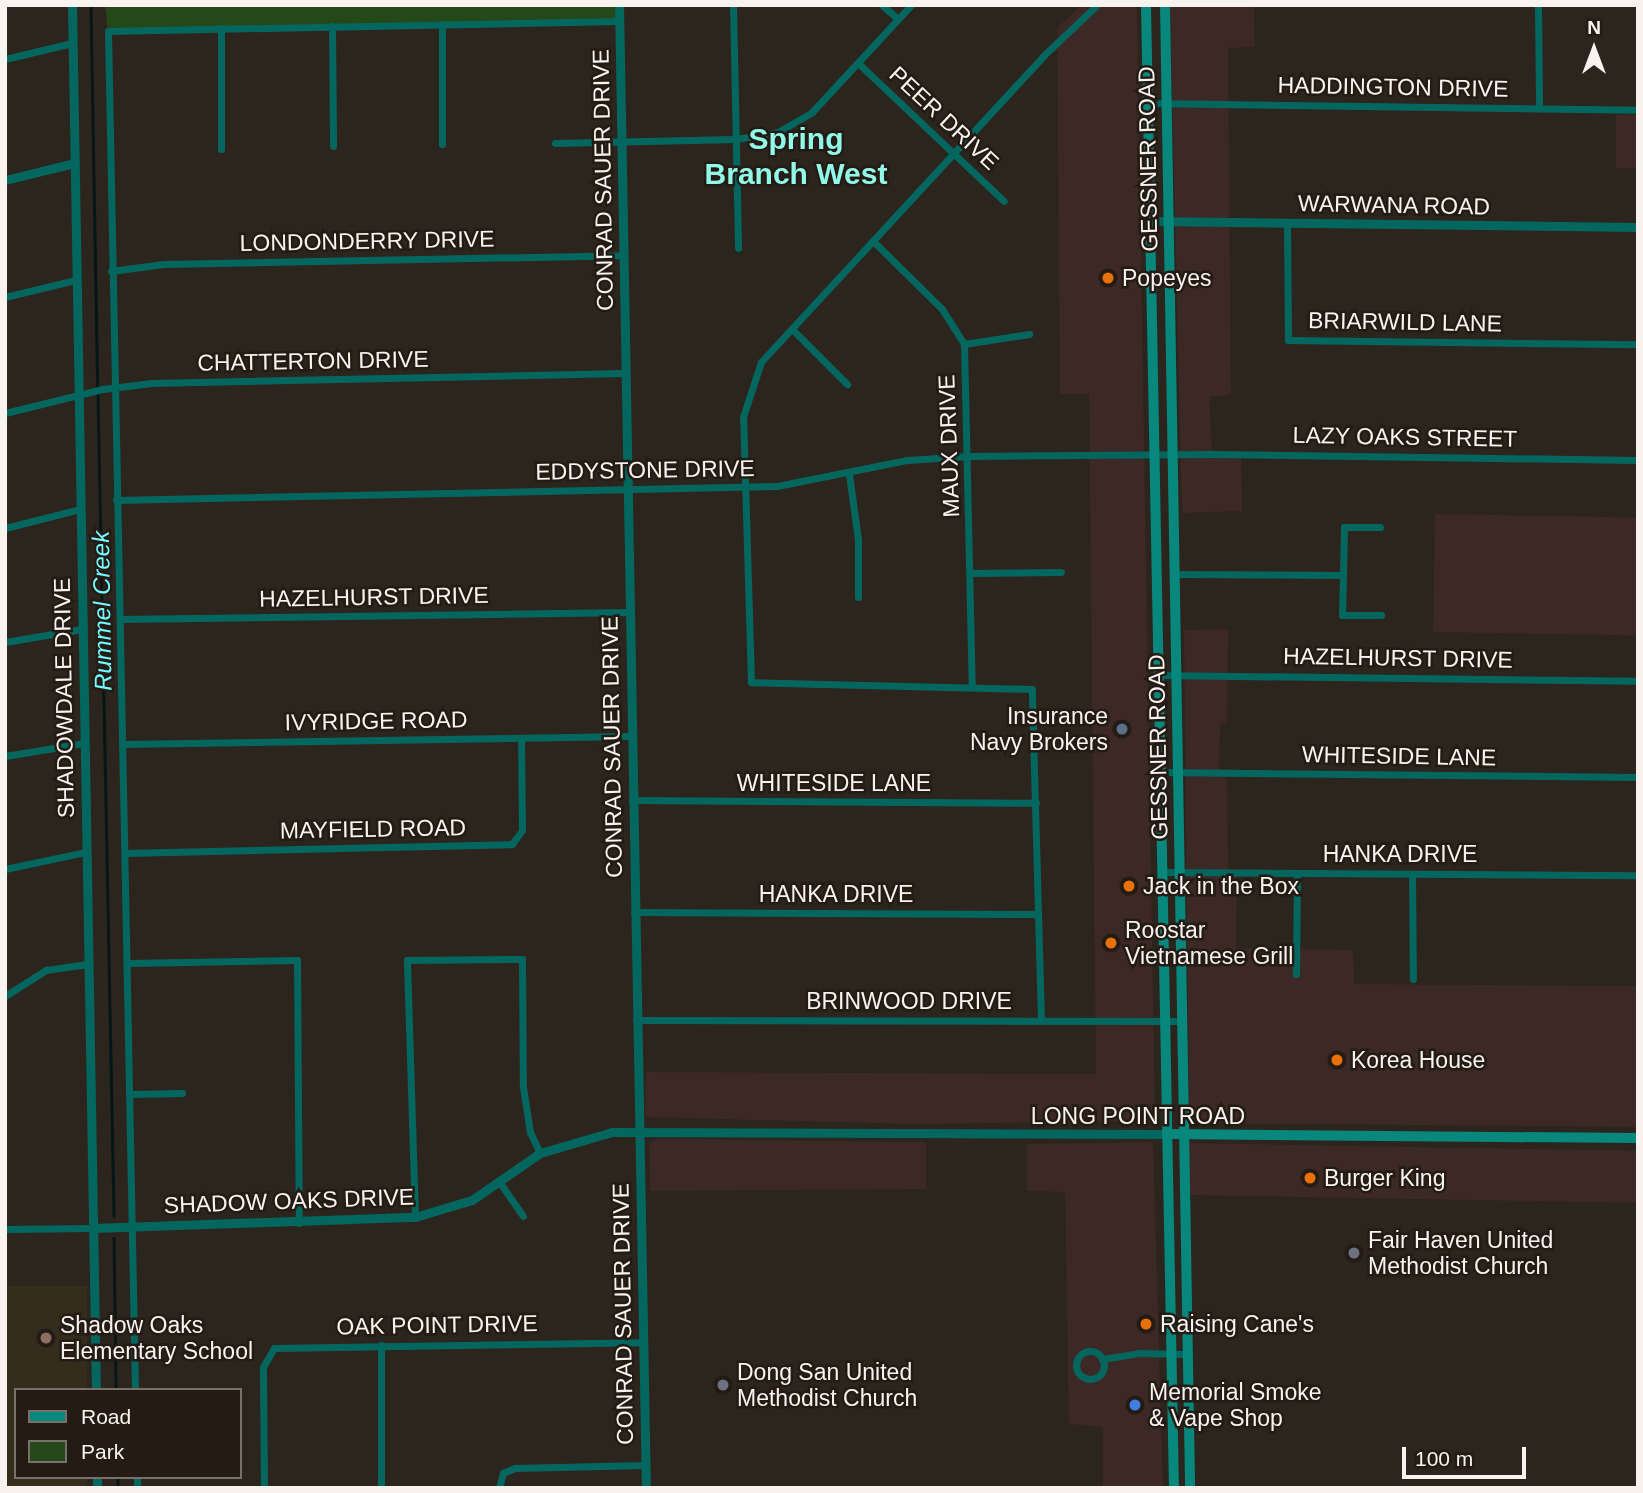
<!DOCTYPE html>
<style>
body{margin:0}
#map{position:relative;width:1643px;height:1493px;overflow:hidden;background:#2c251d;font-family:Helvetica,sans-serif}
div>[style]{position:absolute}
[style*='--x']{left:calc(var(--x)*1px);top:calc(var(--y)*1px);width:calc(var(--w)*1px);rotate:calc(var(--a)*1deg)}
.commercial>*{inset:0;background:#3c2825;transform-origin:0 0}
.education>*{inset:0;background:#352d1c}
.green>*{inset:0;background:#254819}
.stream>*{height:2.5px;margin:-1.25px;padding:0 1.25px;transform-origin:1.25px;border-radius:1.25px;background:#051616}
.minor>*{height:7px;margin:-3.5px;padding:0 3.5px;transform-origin:3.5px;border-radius:3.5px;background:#04675f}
.minor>.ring{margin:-3.5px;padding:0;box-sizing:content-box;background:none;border:7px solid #04675f;border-radius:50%}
.tertiary>*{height:9px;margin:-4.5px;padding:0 4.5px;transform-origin:4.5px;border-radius:4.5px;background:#04675f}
.secondary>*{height:10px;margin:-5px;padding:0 5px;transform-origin:5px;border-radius:5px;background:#08877d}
.dots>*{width:19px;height:19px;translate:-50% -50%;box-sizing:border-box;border:4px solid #231b14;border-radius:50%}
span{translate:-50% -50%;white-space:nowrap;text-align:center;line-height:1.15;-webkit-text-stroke:5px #231b14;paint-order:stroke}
.street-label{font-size:23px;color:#f8f3ee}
.poi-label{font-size:23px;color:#f8f3ee}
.left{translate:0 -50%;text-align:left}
.right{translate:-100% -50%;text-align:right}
.water-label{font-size:24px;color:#73fdfe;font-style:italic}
.district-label{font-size:30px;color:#92f9e8;font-weight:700}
.frame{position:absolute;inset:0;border:7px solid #f8f3ee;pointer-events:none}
.legend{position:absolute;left:14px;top:1388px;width:228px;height:91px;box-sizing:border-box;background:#231b14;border:2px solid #78716b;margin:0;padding:9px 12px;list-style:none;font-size:21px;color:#f8f3ee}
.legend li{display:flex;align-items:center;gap:14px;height:35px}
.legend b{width:35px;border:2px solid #78716b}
.north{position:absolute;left:1559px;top:14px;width:70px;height:70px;-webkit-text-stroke:5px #231b14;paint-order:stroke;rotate:0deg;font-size:19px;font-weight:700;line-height:28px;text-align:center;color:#f8f3ee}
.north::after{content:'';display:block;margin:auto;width:24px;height:32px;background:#f8f3ee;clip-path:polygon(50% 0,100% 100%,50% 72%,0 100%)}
.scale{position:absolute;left:1402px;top:1447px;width:124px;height:32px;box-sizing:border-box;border:4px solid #f8f3ee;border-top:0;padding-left:9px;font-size:21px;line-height:24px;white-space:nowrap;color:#f8f3ee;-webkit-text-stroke:5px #231b14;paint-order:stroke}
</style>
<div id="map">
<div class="commercial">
<i style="clip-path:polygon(1081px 5px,1137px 5px,1155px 1121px,908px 1124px,645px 1117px,646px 1072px,1096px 1074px,1089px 394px,1060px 394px,1057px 28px)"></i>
<i style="clip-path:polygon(1170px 5px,1254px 5px,1255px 47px,1228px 48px,1231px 395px,1209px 397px,1212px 453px,1241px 454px,1242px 511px,1182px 513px)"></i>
<i style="left:1616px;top:115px;width:22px;height:53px"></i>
<i style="left:1435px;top:514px;width:203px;height:118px;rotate:1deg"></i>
<i style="clip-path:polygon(1228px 629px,1227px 723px,1220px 723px,1219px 767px,1227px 779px,1228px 868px,1237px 876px,1236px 948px,1353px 950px,1354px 984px,1638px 986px,1638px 1127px,1189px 1123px,1184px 630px)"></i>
<i style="clip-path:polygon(656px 1139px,926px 1142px,926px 1189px,650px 1191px,649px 1143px)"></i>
<i style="clip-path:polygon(1153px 1142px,1163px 1488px,1103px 1488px,1103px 1427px,1069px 1424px,1065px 1192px,1027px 1191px,1027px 1144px)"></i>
<i style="left:1189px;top:1143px;width:449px;height:52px;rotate:1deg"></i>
</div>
<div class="education">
<i style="clip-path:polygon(5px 1286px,87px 1286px,87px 1390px,16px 1390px,16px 1477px,87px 1477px,87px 1488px,5px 1488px)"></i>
</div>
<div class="green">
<i style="clip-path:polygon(105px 5px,619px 5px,620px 21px,108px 31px)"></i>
</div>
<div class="stream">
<i style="--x:91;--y:5;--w:382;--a:89"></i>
<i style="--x:98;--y:394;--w:822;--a:88.88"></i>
<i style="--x:114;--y:1238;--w:152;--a:89.2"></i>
<i style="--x:118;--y:1477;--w:11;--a:90"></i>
</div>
<div class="minor">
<i style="--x:733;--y:5;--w:243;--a:88.8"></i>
<i style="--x:882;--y:5;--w:21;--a:41"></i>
<i style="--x:1538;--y:5;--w:103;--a:89.4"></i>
<i style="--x:332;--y:26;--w:120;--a:89.5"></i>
<i style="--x:221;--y:28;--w:121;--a:90"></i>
<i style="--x:5;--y:59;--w:69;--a:-13.4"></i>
<i style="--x:859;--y:64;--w:199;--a:43.4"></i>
<i style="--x:1149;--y:103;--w:489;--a:0.8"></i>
<i style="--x:555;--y:143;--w:181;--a:-1.3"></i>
<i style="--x:736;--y:139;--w:43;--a:-9.5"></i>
<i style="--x:778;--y:132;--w:39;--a:-30"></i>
<i style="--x:812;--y:112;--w:146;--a:-47.2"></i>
<i style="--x:442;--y:144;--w:120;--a:-90"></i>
<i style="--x:1287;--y:223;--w:117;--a:89.5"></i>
<i style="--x:1288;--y:340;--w:350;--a:0.7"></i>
<i style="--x:873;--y:241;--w:97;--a:44.6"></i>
<i style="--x:942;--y:309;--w:41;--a:57.8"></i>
<i style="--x:964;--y:344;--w:341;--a:88.7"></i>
<i style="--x:111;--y:271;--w:53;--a:-7.5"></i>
<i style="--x:164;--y:264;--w:460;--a:-1.1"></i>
<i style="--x:5;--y:297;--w:73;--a:-13.5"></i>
<i style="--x:792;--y:329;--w:78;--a:45"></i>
<i style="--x:964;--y:344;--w:66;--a:-8.7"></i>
<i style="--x:5;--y:413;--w:101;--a:-13.8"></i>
<i style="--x:103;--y:389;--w:49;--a:-7"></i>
<i style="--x:152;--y:383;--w:472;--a:-1.2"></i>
<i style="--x:849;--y:474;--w:67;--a:82.2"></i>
<i style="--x:858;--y:540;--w:57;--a:90"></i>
<i style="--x:116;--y:500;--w:661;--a:-1.21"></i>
<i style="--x:777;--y:486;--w:133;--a:-11.3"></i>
<i style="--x:907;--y:460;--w:63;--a:-3.6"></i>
<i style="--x:970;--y:456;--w:242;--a:-0.5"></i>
<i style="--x:1212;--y:454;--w:426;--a:0.8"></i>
<i style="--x:5;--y:528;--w:77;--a:-14.2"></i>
<i style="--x:971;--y:573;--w:90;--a:-0.6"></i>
<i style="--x:1173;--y:574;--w:170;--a:0.3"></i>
<i style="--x:1343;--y:575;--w:48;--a:-88.8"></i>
<i style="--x:1344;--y:527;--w:36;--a:0"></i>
<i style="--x:1343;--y:575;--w:40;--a:91.4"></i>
<i style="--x:1342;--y:615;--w:39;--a:0"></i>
<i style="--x:120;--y:619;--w:509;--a:-0.79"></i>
<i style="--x:5;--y:642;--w:78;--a:-9.6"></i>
<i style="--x:1158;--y:675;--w:480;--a:0.7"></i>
<i style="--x:122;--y:744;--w:508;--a:-0.9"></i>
<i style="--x:5;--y:756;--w:80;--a:-9.3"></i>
<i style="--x:1160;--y:772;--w:478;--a:0.6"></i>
<i style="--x:632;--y:800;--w:404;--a:0.4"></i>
<i style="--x:125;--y:853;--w:387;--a:-1.3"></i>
<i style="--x:512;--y:844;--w:17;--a:-54"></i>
<i style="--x:522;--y:830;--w:92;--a:-90.6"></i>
<i style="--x:5;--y:869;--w:83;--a:-11.9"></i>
<i style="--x:1161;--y:872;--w:477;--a:0.4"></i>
<i style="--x:1412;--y:874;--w:105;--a:89.5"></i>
<i style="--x:634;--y:912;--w:404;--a:0.3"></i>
<i style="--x:129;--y:963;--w:168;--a:-1"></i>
<i style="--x:297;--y:960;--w:263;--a:89.6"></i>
<i style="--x:1296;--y:974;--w:101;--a:-89.4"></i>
<i style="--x:5;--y:996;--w:49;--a:-32.4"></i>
<i style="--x:46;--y:970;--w:42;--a:-8.1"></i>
<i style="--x:636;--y:1020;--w:545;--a:0.11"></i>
<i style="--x:1041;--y:1020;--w:331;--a:-91.6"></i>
<i style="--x:1032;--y:689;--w:281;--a:-178.6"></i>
<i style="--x:751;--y:682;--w:265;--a:-91.7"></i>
<i style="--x:743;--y:417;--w:58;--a:-71.9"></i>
<i style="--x:761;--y:362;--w:415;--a:-47.3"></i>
<i style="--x:1042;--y:57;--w:76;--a:-43.4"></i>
<i style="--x:132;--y:1094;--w:50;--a:-1.1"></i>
<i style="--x:500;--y:1183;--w:40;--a:55.1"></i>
<i style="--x:415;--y:1217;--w:257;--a:-91.8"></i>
<i style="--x:407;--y:960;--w:115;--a:-0.5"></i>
<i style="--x:522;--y:959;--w:128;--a:89.6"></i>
<i style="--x:523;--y:1087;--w:46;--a:81.2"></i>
<i style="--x:530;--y:1132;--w:23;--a:65"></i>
<i style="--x:5;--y:1229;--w:88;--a:-0.7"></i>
<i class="ring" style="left:1076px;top:1351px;width:21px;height:21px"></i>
<i style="--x:1102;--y:1359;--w:36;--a:-9"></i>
<i style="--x:1138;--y:1353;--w:51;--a:1.1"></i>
<i style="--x:135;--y:1390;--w:1359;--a:-91.14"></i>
<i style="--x:108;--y:31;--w:512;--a:-1.12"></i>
<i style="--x:137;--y:1477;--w:11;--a:90"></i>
<i style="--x:264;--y:1488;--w:121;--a:-90.5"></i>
<i style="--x:263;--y:1367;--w:22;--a:-60"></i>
<i style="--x:274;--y:1348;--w:369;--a:-0.9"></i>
<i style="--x:381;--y:1488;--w:143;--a:-90"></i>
<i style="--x:499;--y:1488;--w:16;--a:-75"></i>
<i style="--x:503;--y:1473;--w:13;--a:-23"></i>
<i style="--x:515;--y:1468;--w:130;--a:-1.3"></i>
</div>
<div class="tertiary">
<i style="--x:72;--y:5;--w:1385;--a:89.01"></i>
<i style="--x:619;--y:5;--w:1483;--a:88.96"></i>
<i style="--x:5;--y:180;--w:71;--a:-13.8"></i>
<i style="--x:1151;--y:221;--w:487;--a:0.7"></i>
<i style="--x:93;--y:1228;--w:322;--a:-2"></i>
<i style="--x:415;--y:1217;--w:59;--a:-16.6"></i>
<i style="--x:472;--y:1200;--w:83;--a:-34.7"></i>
<i style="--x:540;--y:1153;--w:75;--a:-16.3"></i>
<i style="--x:612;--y:1132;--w:555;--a:0.21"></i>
<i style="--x:97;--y:1477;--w:11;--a:90"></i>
</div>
<div class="secondary">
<i style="--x:1146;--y:5;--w:1483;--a:88.92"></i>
<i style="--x:1165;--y:5;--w:1483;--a:89.03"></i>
<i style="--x:1167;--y:1134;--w:471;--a:0.5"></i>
</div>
<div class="dots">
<i style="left:1108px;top:278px;background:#e8710a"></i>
<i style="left:1122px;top:729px;background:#5c6f8a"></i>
<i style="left:1129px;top:886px;background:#e8710a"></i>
<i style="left:1111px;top:943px;background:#e8710a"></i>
<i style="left:1337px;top:1060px;background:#e8710a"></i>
<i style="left:1310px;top:1178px;background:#e8710a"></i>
<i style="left:1354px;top:1253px;background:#6b7280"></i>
<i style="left:1146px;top:1324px;background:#e8710a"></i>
<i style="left:46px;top:1338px;background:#8d6e63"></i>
<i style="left:723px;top:1385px;background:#6b7280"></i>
<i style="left:1135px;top:1405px;background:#3f7fe0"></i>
</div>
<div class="street-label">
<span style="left:1393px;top:87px;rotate:1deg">HADDINGTON DRIVE</span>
<span style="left:944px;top:118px;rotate:43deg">PEER DRIVE</span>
<span style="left:1148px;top:159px;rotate:-91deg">GESSNER ROAD</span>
<span style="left:603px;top:180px;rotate:-91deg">CONRAD SAUER DRIVE</span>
<span style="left:1394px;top:205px;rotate:1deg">WARWANA ROAD</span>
<span style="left:367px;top:241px;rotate:-1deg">LONDONDERRY DRIVE</span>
<span style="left:1405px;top:322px;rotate:1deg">BRIARWILD LANE</span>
<span style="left:313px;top:361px;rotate:-1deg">CHATTERTON DRIVE</span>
<span style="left:1405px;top:437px;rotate:1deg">LAZY OAKS STREET</span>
<span style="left:949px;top:446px;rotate:-92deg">MAUX DRIVE</span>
<span style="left:645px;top:470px;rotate:-1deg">EDDYSTONE DRIVE</span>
<span style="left:374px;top:597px;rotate:-1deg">HAZELHURST DRIVE</span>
<span style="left:1398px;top:658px;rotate:1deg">HAZELHURST DRIVE</span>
<span style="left:64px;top:698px;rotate:-91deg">SHADOWDALE DRIVE</span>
<span style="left:376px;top:721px;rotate:-1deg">IVYRIDGE ROAD</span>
<span style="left:612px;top:747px;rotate:-91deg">CONRAD SAUER DRIVE</span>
<span style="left:1158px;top:747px;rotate:-91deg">GESSNER ROAD</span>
<span style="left:1399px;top:756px;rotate:1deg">WHITESIDE LANE</span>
<span style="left:834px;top:783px">WHITESIDE LANE</span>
<span style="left:373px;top:829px;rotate:-1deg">MAYFIELD ROAD</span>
<span style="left:1400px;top:854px">HANKA DRIVE</span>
<span style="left:836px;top:894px">HANKA DRIVE</span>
<span style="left:909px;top:1001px">BRINWOOD DRIVE</span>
<span style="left:1138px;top:1116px">LONG POINT ROAD</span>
<span style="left:289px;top:1201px;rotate:-2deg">SHADOW OAKS DRIVE</span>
<span style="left:623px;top:1314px;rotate:-91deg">CONRAD SAUER DRIVE</span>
<span style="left:437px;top:1325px;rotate:-1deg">OAK POINT DRIVE</span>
</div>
<div class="poi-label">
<span class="left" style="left:1122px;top:278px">Popeyes</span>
<span class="right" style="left:1108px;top:729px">Insurance<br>Navy Brokers</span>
<span class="left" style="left:1143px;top:886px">Jack in the Box</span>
<span class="left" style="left:1125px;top:943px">Roostar<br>Vietnamese Grill</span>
<span class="left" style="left:1351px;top:1060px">Korea House</span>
<span class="left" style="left:1324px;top:1178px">Burger King</span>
<span class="left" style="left:1368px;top:1253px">Fair Haven United<br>Methodist Church</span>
<span class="left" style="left:1160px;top:1324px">Raising Cane's</span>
<span class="left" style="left:60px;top:1338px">Shadow Oaks<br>Elementary School</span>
<span class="left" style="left:737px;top:1385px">Dong San United<br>Methodist Church</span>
<span class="left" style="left:1149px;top:1405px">Memorial Smoke<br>&amp; Vape Shop</span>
</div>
<div class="water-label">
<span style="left:102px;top:611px;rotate:-91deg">Rummel Creek</span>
</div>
<div class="district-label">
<span style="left:796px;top:156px">Spring<br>Branch West</span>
</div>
<div class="frame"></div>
<ul class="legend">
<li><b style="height:9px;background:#08877d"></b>Road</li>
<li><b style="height:19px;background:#254819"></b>Park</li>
</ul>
<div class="north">N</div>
<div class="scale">100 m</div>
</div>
